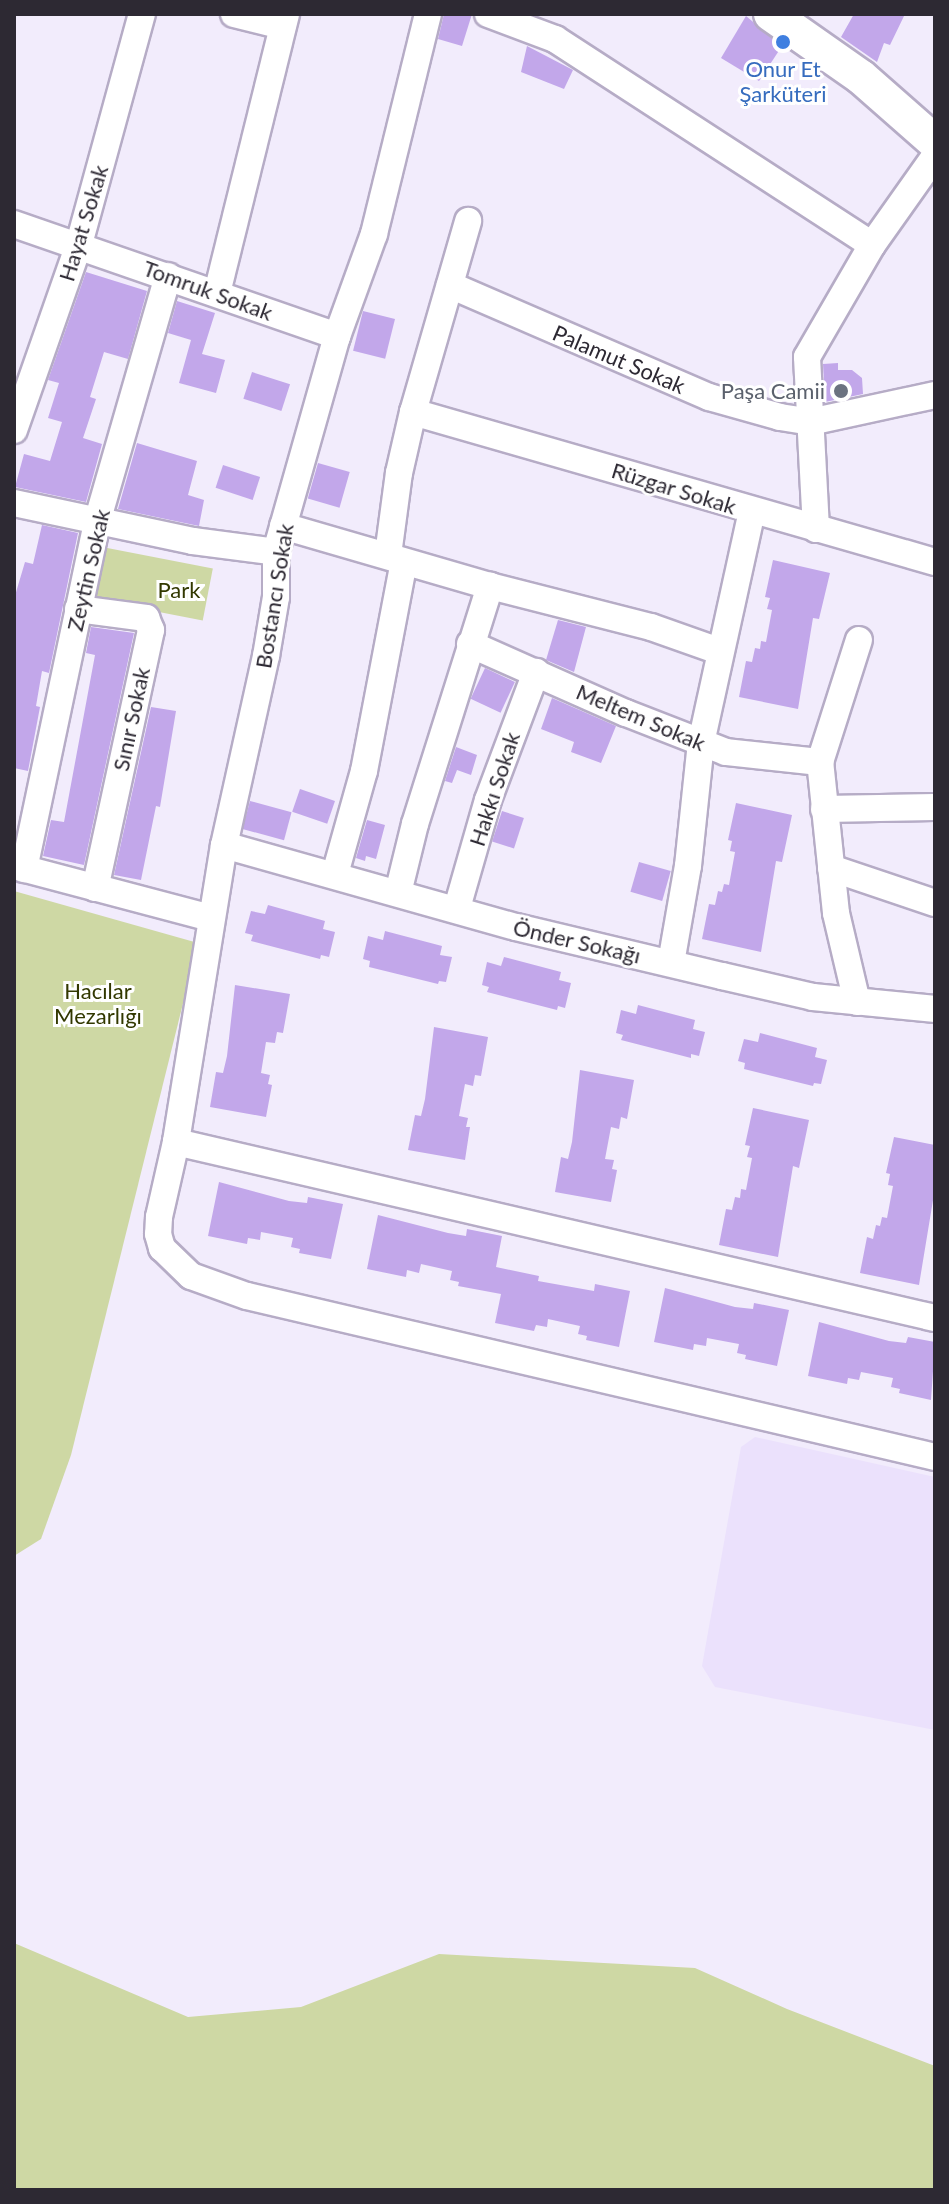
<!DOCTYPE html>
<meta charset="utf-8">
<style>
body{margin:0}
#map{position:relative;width:949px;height:2204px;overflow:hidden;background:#f2ecfc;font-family:Lato,sans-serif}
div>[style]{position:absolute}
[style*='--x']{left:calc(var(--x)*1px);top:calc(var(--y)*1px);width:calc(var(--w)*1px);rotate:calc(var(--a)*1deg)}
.built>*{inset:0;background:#ebe1fc}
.green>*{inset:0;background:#ced8a4;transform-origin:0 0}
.building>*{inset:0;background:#c2a7ea;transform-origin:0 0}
.roads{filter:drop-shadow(2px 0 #b6acc6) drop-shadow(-2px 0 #b6acc6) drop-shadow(0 2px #b6acc6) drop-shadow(0 -2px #b6acc6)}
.minor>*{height:26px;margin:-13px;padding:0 13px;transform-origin:13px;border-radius:13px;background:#fff}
.major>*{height:34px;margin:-17px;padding:0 17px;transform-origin:17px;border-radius:17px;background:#fff}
.dots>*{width:22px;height:22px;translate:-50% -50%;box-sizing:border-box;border:4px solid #fff;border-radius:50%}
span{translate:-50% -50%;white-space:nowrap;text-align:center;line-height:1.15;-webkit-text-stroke:6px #fff;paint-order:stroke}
.shop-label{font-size:22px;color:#366cbe}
.street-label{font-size:22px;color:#2d2933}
.worship-label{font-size:22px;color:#5b616d}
.right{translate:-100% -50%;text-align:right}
.park-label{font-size:22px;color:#323800}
.frame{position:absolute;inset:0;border:16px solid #2d2933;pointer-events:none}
</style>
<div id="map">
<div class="built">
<i style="clip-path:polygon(755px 1437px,935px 1477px,935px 1730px,715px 1687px,702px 1666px,741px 1447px)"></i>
</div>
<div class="green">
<i style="left:97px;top:546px;width:118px;height:53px;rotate:11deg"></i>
<i style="clip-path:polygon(14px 891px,198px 943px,71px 1455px,41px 1539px,14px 1556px)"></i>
<i style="clip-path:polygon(14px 1943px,188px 2017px,301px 2007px,439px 1954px,695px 1968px,787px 2009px,935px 2066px,935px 2190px,14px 2190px)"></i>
</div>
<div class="building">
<i style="clip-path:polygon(444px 14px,472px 14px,462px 46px,438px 39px)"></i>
<i style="clip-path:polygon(854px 14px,905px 14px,890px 45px,884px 43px,877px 62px,841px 37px)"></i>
<i style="clip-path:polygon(746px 16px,782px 46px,759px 81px,721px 58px)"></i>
<i style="clip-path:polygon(527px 46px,573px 70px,564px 89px,521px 72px)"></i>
<i style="clip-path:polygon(86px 272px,147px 291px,128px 359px,104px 352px,90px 397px,96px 399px,83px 438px,102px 444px,86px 502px,15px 487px,24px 454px,50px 461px,62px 422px,48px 418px,59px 383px,48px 380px)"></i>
<i style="clip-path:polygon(177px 301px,215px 313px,202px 354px,225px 360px,216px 393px,179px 383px,191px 340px,168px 333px)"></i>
<i style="left:363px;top:311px;width:33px;height:41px;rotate:14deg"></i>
<i style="clip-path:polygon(838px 363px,838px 370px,852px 370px,862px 378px,863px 394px,825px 402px,823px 364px)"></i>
<i style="left:252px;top:372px;width:40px;height:28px;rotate:18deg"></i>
<i style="clip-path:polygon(137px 443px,197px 461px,188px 495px,204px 500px,199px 526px,118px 509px)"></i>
<i style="left:318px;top:463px;width:33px;height:37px;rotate:16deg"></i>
<i style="left:223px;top:465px;width:39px;height:24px;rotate:18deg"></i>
<i style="clip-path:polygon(42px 525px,78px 533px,49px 673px,42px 671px,36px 706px,40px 707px,28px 771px,14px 768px,14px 599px,25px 562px,33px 564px)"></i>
<i style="clip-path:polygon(773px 560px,830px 573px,819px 619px,813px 618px,798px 709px,739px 697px,746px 661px,752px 662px,755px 648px,760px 649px,761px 641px,766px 642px,772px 610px,767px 609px,770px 598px,765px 597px)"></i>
<i style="clip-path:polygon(558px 620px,586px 627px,574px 672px,546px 660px)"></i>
<i style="clip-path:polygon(91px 627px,134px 633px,84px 865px,43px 856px,51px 820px,64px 822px,95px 655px,86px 653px)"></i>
<i style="left:485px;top:668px;width:33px;height:34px;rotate:25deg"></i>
<i style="clip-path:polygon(552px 698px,616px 726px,601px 763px,571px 752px,574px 742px,541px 729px)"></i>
<i style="clip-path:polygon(151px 707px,176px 711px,160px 807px,156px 806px,141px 880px,114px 875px)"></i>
<i style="clip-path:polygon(456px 747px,477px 755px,471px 775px,457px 770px,452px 783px,445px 781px)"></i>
<i style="left:300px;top:789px;width:37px;height:24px;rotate:19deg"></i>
<i style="left:250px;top:801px;width:43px;height:29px;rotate:15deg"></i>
<i style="clip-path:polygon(736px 803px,792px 815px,782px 862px,776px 861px,761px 952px,702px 939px,709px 904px,715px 905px,718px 891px,722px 892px,724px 884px,729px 885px,735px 852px,730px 851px,732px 841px,728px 840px)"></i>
<i style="left:502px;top:811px;width:23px;height:32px;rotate:18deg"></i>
<i style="clip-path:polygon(367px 820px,385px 825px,376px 859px,366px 856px,365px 861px,356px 858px)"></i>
<i style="left:639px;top:862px;width:33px;height:31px;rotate:16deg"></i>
<i style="clip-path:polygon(268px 905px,325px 921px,323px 929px,335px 932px,329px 957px,321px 955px,320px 959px,251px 941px,253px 935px,245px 933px,251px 911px,265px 914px)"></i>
<i style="clip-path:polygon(385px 931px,442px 946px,440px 955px,452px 957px,446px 982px,439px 981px,438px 984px,369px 967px,370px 961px,363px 959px,368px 936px,383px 940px)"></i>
<i style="clip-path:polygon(504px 957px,561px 972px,559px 980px,571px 983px,565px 1008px,558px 1006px,557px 1010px,487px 992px,489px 987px,482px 985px,487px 962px,501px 966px)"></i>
<i style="clip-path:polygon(235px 985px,290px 994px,283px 1033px,277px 1032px,275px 1043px,266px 1042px,261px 1073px,270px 1075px,268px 1084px,272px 1085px,266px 1117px,210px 1107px,216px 1072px,223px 1073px,227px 1056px)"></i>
<i style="clip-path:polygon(638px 1005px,695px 1020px,693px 1029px,705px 1032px,699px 1056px,691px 1054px,691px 1058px,621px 1040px,623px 1035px,616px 1033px,621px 1010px,636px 1014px)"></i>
<i style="clip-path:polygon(434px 1027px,488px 1037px,481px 1076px,475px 1075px,473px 1086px,465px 1084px,459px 1116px,468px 1118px,466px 1127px,470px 1127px,465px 1160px,408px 1150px,415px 1115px,421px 1116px,425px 1099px)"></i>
<i style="clip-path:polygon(760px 1033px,817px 1048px,815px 1057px,827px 1060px,821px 1084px,814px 1083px,813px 1086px,744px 1069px,745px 1063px,738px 1061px,744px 1039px,758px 1042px)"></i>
<i style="clip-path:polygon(580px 1070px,634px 1080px,627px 1119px,621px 1117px,619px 1129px,611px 1127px,605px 1159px,614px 1160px,612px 1169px,617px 1170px,611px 1202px,555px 1192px,561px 1157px,568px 1159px,572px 1142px)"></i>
<i style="clip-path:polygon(753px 1108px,809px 1120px,799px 1168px,793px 1166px,778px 1257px,719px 1245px,726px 1209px,732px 1210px,735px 1197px,740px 1198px,741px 1189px,746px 1190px,752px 1158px,747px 1157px,750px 1146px,745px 1145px)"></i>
<i style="clip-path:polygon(894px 1137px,935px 1145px,935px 1188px,919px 1285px,860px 1273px,867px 1237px,873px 1239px,876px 1225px,880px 1226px,882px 1217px,887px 1218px,893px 1186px,888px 1185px,890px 1174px,886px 1173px)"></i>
<i style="clip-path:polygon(219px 1182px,289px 1201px,307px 1203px,308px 1197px,343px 1204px,331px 1259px,299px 1253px,300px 1249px,291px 1247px,293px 1238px,261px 1232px,260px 1240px,248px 1238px,247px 1244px,208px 1236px)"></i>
<i style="clip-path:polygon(378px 1215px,448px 1233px,466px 1236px,467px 1229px,502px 1236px,496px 1267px,539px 1276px,538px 1281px,594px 1291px,595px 1284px,630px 1291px,619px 1347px,586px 1340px,587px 1336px,578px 1334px,580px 1326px,548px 1319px,547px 1327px,536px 1325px,534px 1331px,495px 1323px,501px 1294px,458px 1286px,459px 1282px,450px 1280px,452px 1271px,421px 1264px,419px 1273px,407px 1270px,406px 1277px,367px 1269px)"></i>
<i style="clip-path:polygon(665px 1288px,735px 1307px,753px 1309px,754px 1303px,789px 1310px,777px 1366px,745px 1359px,746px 1355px,737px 1353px,739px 1344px,707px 1338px,706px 1346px,694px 1344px,693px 1350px,654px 1342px)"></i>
<i style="clip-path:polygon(819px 1322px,889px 1341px,906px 1343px,908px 1337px,935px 1342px,931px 1400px,899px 1393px,900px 1389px,891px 1387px,893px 1378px,861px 1372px,859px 1380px,848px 1378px,847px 1384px,808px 1376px)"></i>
</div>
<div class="roads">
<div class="minor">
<i style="--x:234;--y:14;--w:50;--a:13.8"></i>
<i style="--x:428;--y:14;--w:227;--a:103.8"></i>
<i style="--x:374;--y:234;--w:109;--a:109.9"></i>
<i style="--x:337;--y:336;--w:224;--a:105.8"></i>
<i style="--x:276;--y:552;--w:45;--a:90"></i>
<i style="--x:276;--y:597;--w:60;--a:99.6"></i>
<i style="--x:266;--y:656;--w:194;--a:102.5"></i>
<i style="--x:224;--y:845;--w:301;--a:99.2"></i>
<i style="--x:176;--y:1142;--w:77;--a:102.8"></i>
<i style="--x:159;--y:1217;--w:17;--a:93"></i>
<i style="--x:158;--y:1234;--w:15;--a:74"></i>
<i style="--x:162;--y:1248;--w:40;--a:44"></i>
<i style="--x:191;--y:1276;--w:59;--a:19.7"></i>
<i style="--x:247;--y:1296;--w:707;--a:13.17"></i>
<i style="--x:488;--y:14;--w:72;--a:20.5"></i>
<i style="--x:555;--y:39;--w:378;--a:33"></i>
<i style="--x:14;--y:224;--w:342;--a:19.1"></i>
<i style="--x:450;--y:285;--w:282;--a:23.4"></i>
<i style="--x:709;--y:397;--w:74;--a:15.7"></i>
<i style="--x:780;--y:417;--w:30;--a:9"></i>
<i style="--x:810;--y:422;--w:128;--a:-12.2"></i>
<i style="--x:217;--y:293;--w:287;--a:-76.1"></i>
<i style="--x:413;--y:412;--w:543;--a:16.03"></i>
<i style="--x:14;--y:430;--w:197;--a:-70.7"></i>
<i style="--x:79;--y:244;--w:238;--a:-74.7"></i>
<i style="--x:14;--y:503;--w:183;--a:12"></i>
<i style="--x:193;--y:541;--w:84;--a:7.5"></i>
<i style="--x:283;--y:526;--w:216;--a:16.2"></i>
<i style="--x:490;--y:586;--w:166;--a:14.3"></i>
<i style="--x:651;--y:627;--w:72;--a:19.4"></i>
<i style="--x:816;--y:529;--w:172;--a:-93"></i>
<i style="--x:807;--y:357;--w:129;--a:-59.9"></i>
<i style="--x:872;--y:245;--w:109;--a:-54.7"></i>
<i style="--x:388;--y:555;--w:83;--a:-82.4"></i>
<i style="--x:399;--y:473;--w:63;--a:-77.1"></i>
<i style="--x:413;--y:412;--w:199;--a:-73.9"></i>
<i style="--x:78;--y:609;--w:69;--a:7.5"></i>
<i style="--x:146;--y:618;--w:13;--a:67"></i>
<i style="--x:151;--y:630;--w:264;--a:102.2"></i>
<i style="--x:470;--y:644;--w:171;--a:23.9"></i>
<i style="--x:626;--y:713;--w:107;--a:21.3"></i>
<i style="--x:726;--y:752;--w:95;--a:6.1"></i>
<i style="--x:824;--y:809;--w:111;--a:-1"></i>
<i style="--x:224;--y:845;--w:303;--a:15.7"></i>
<i style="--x:516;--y:927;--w:212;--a:13.4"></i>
<i style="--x:722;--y:976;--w:93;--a:13"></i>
<i style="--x:813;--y:997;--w:123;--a:5.6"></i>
<i style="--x:14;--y:866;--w:204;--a:14.8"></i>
<i style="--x:831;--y:868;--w:110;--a:18.6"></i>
<i style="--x:24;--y:869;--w:355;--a:-78.1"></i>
<i style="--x:97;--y:522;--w:256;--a:-73.9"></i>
<i style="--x:335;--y:874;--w:107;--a:-74.3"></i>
<i style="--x:364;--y:771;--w:213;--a:-79.2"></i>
<i style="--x:398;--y:893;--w:71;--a:-76.2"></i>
<i style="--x:415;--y:824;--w:250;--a:-72.5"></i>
<i style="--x:457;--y:908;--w:112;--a:-74"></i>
<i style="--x:488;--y:800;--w:137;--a:-69.4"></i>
<i style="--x:671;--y:963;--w:98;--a:-80.1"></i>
<i style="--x:688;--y:866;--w:124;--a:-84"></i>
<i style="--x:701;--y:743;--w:237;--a:-77.6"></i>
<i style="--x:857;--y:1002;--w:91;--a:-103.3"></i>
<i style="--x:836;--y:913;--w:152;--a:-96"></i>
<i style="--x:820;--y:762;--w:128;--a:-72.3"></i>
<i style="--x:176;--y:1142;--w:779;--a:13.06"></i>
</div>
<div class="major">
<i style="--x:771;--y:14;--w:110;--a:35"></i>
<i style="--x:861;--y:77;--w:98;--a:41.3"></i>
</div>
</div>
<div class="dots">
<i style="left:783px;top:42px;background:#3f7fe0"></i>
<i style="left:841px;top:391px;background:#6b7280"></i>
</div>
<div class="shop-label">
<span style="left:783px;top:81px">Onur Et<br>Şarküteri</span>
</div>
<div class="street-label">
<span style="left:83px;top:223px;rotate:-73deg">Hayat Sokak</span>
<span style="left:208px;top:290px;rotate:20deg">Tomruk Sokak</span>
<span style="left:619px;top:359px;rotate:23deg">Palamut Sokak</span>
<span style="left:674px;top:488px;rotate:17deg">Rüzgar Sokak</span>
<span style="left:88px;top:570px;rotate:-77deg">Zeytin Sokak</span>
<span style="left:274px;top:596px;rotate:-81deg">Bostancı Sokak</span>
<span style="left:641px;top:717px;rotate:23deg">Meltem Sokak</span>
<span style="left:131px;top:719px;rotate:-78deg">Sınır Sokak</span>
<span style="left:494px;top:789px;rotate:-72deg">Hakkı Sokak</span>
<span style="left:577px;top:941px;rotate:13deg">Önder Sokağı</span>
</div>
<div class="worship-label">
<span class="right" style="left:825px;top:391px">Paşa Camii</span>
</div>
<div class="park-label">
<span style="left:179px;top:590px">Park</span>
<span style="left:98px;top:1003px">Hacılar<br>Mezarlığı</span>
</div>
<div class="frame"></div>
</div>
